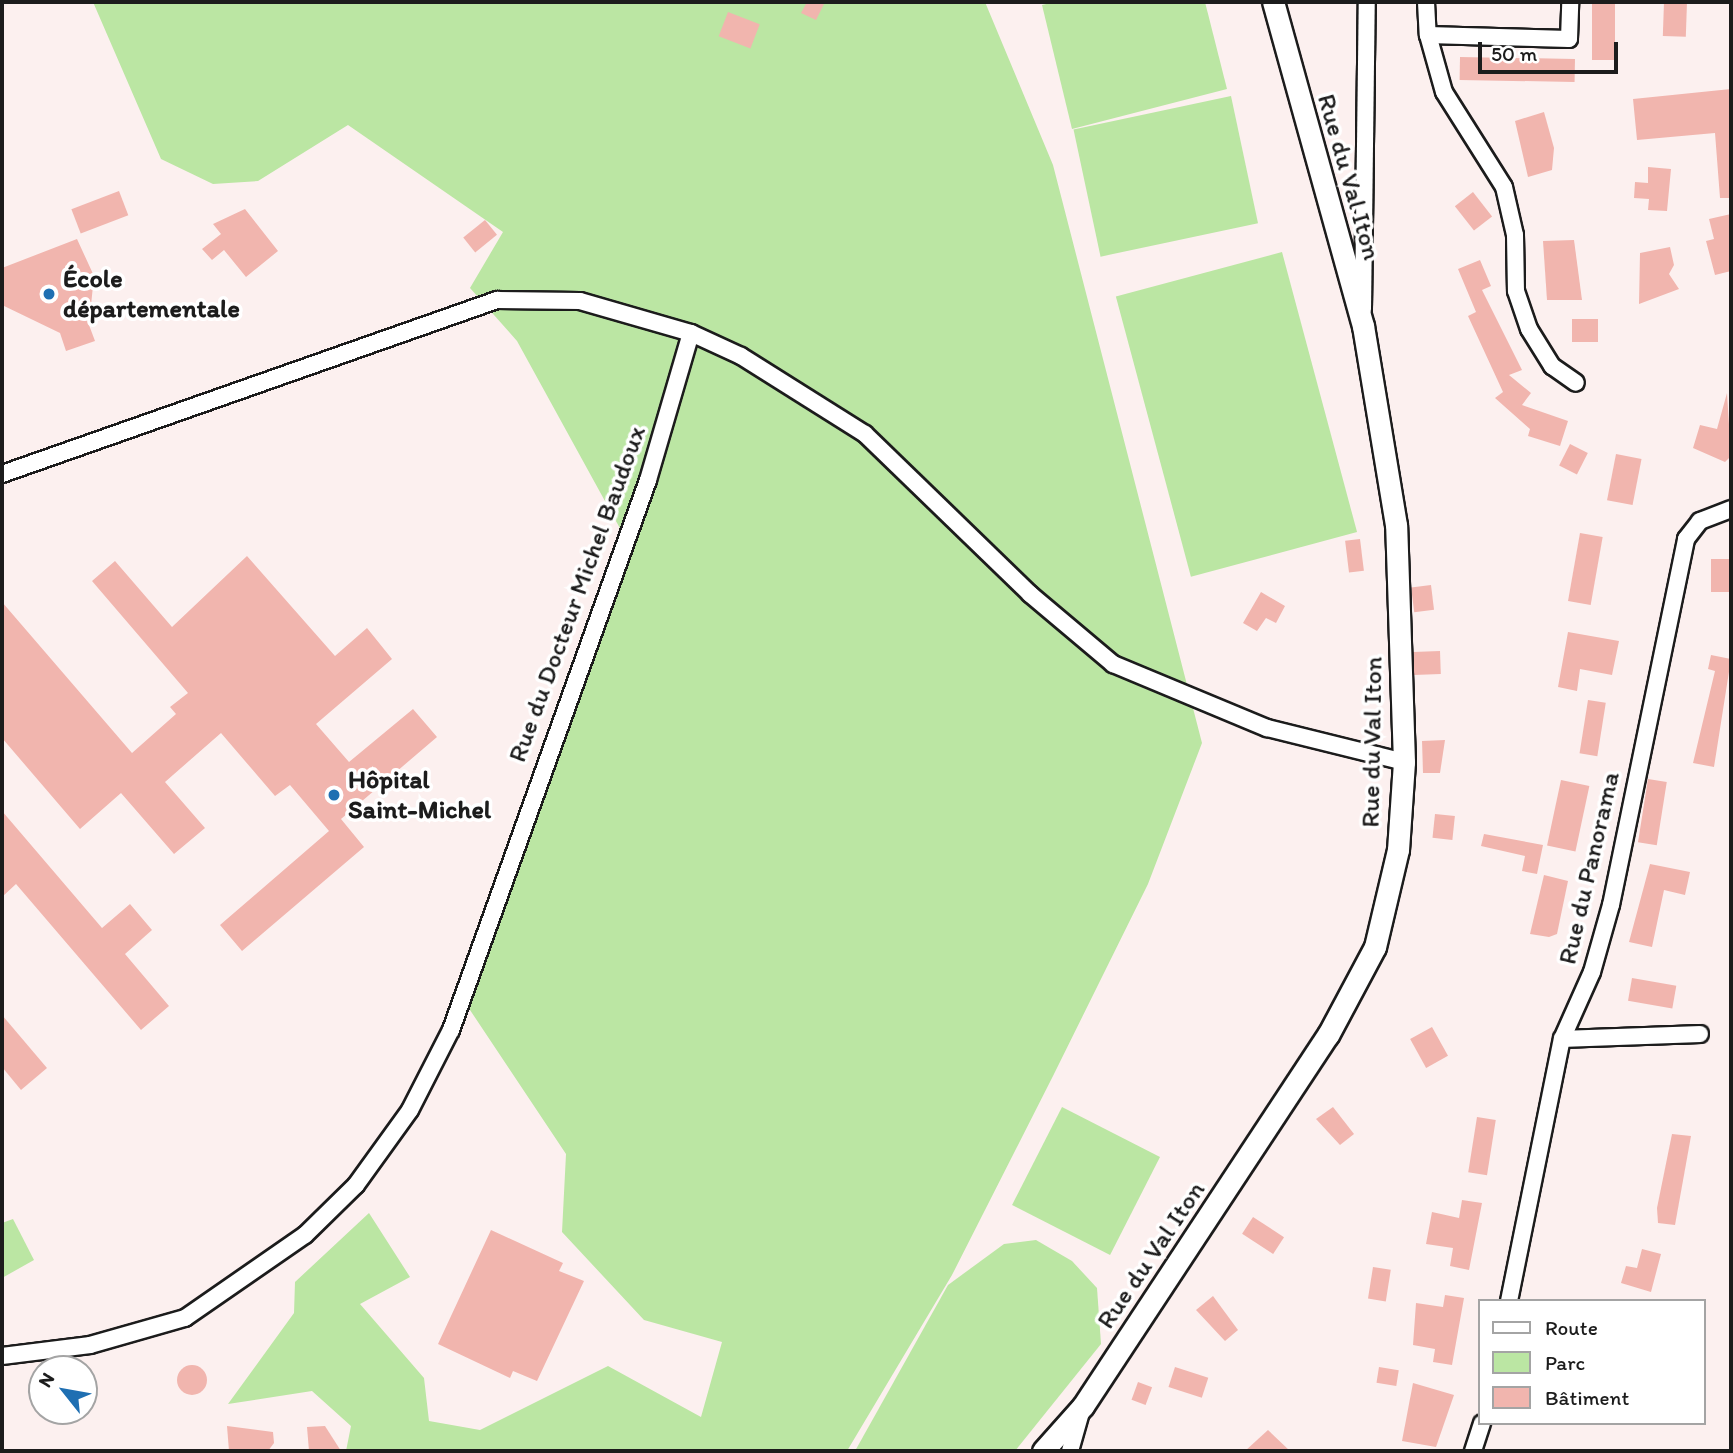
<!DOCTYPE html>
<meta charset="utf-8">
<style>
body{margin:0}
#map{position:relative;width:1733px;height:1453px;overflow:hidden;background:#fcf0ef;font-family:Itim,sans-serif}
div>[style]{position:absolute}
[style*='--x']{left:calc(var(--x)*1px);top:calc(var(--y)*1px);width:calc(var(--w)*1px);rotate:calc(var(--a)*1deg)}
.green>*{inset:0;background:#bbe6a3;transform-origin:0 0}
.building>*{inset:0;background:#f1b5ae;transform-origin:0 0}
.round{border-radius:50%}
.roads{filter:drop-shadow(2px 0 #1c1c1c) drop-shadow(-2px 0 #1c1c1c) drop-shadow(0 2px #1c1c1c) drop-shadow(0 -2px #1c1c1c)}
.minor>*{height:16px;margin:-8px;padding:0 8px;transform-origin:8px;border-radius:8px;background:#fff}
.tertiary>*{height:21px;margin:-10.5px;padding:0 10.5px;transform-origin:10.5px;border-radius:10.5px;background:#fff}
.dots>*{width:19px;height:19px;translate:-50% -50%;box-sizing:border-box;border:4px solid #fff;border-radius:50%}
span{translate:-50% -50%;white-space:nowrap;text-align:center;line-height:1.15;-webkit-text-stroke:7px #fff;paint-order:stroke}
.street-label{font-size:26px;color:#1c1c1c}
.poi-label{font-size:26px;color:#1c1c1c;font-weight:700}
.left{translate:0 -50%;text-align:left}
.frame{position:absolute;inset:0;border:4px solid #1c1c1c;pointer-events:none}
.legend{position:absolute;left:1478px;top:1299px;width:228px;height:126px;box-sizing:border-box;background:#fff;border:2px solid #a4a4a4;margin:0;padding:9px 12px;list-style:none;font-size:21px;color:#1c1c1c}
.legend li{display:flex;align-items:center;gap:14px;height:35px}
.legend b{width:35px;border:2px solid #a4a4a4}
.north{position:absolute;left:28px;top:1355px;width:70px;height:70px;box-sizing:border-box;background:#fff;border:2px solid #a4a4a4;border-radius:50%;rotate:301deg;font-size:19px;font-weight:700;line-height:28px;text-align:center;color:#1c1c1c}
.north::after{content:'';display:block;margin:auto;width:24px;height:32px;background:#1f6fb2;clip-path:polygon(50% 0,100% 100%,50% 72%,0 100%)}
.scale{position:absolute;left:1478px;top:42px;width:140px;height:32px;box-sizing:border-box;border:4px solid #1c1c1c;border-top:0;padding-left:9px;font-size:21px;line-height:24px;white-space:nowrap;color:#1c1c1c;-webkit-text-stroke:5px #fff;paint-order:stroke}
</style>
<div id="map">
<div class="green">
<i style="clip-path:polygon(93px 2px,985px 2px,1053px 165px,1202px 743px,1148px 884px,1053px 1076px,952px 1275px,847px 1451px,346px 1451px,351px 1426px,312px 1391px,228px 1404px,294px 1313px,295px 1282px,369px 1213px,410px 1277px,360px 1304px,424px 1378px,429px 1421px,480px 1430px,608px 1366px,701px 1417px,722px 1342px,644px 1320px,562px 1232px,566px 1154px,468px 1007px,622px 532px,517px 341px,470px 288px,503px 232px,348px 125px,258px 181px,213px 184px,161px 159px)"></i>
<i style="clip-path:polygon(1055px 2px,1205px 2px,1227px 89px,1072px 129px,1042px 5px)"></i>
<i style="left:1231px;top:96px;width:130px;height:161px;rotate:78deg"></i>
<i style="left:1282px;top:252px;width:290px;height:172px;rotate:75deg"></i>
<i style="left:1062px;top:1107px;width:110px;height:110px;rotate:27deg"></i>
<i style="clip-path:polygon(13px 1219px,34px 1260px,2px 1278px,2px 1223px)"></i>
<i style="clip-path:polygon(1036px 1240px,1072px 1261px,1097px 1288px,1101px 1344px,1015px 1451px,855px 1451px,948px 1285px,1004px 1244px)"></i>
</div>
<div class="building">
<i style="clip-path:polygon(807px 2px,825px 2px,816px 20px,801px 13px)"></i>
<i style="left:1592px;top:2px;width:23px;height:58px"></i>
<i style="left:1664px;top:2px;width:23px;height:34px;rotate:2deg"></i>
<i style="left:728px;top:12px;width:34px;height:26px;rotate:21deg"></i>
<i style="left:1460px;top:57px;width:115px;height:23px;rotate:1deg"></i>
<i style="clip-path:polygon(1731px 89px,1731px 198px,1720px 198px,1715px 133px,1637px 140px,1633px 99px)"></i>
<i style="clip-path:polygon(1544px 112px,1554px 148px,1552px 170px,1528px 177px,1515px 121px)"></i>
<i style="clip-path:polygon(1648px 167px,1671px 169px,1667px 211px,1648px 210px,1649px 199px,1634px 198px,1635px 182px,1648px 183px)"></i>
<i style="left:119px;top:191px;width:26px;height:51px;rotate:69deg"></i>
<i style="left:1473px;top:192px;width:31px;height:23px;rotate:52deg"></i>
<i style="clip-path:polygon(245px 209px,278px 251px,246px 277px,224px 250px,212px 260px,202px 249px,221px 234px,213px 224px)"></i>
<i style="clip-path:polygon(1731px 214px,1731px 271px,1715px 275px,1706px 241px,1714px 239px,1709px 219px)"></i>
<i style="left:485px;top:220px;width:19px;height:28px;rotate:51deg"></i>
<i style="clip-path:polygon(77px 239px,94px 276px,89px 325px,95px 341px,66px 351px,60px 333px,2px 305px,2px 268px)"></i>
<i style="clip-path:polygon(1574px 240px,1582px 300px,1547px 300px,1543px 241px)"></i>
<i style="clip-path:polygon(1670px 247px,1674px 265px,1669px 274px,1679px 289px,1639px 304px,1640px 253px)"></i>
<i style="clip-path:polygon(1480px 260px,1491px 286px,1482px 290px,1522px 370px,1509px 375px,1531px 393px,1522px 405px,1568px 421px,1560px 446px,1528px 436px,1530px 429px,1495px 398px,1503px 392px,1468px 316px,1476px 312px,1458px 269px)"></i>
<i style="left:1598px;top:319px;width:23px;height:26px;rotate:90deg"></i>
<i style="clip-path:polygon(1727px 393px,1731px 456px,1725px 462px,1693px 448px,1700px 425px,1717px 429px)"></i>
<i style="left:1570px;top:444px;width:20px;height:24px;rotate:27deg"></i>
<i style="left:1616px;top:454px;width:26px;height:47px;rotate:11deg"></i>
<i style="left:1580px;top:533px;width:23px;height:69px;rotate:10deg"></i>
<i style="left:1360px;top:539px;width:32px;height:15px;rotate:83deg"></i>
<i style="clip-path:polygon(247px 556px,335px 656px,367px 628px,392px 659px,316px 724px,349px 762px,413px 709px,437px 737px,341px 819px,364px 847px,242px 951px,220px 925px,329px 831px,290px 785px,275px 796px,221px 733px,165px 782px,205px 828px,174px 854px,121px 793px,80px 829px,2px 738px,2px 602px,132px 753px,176px 714px,170px 707px,188px 693px,92px 581px,115px 561px,172px 627px)"></i>
<i style="left:1711px;top:559px;width:20px;height:33px"></i>
<i style="left:1431px;top:585px;width:25px;height:20px;rotate:83deg"></i>
<i style="clip-path:polygon(1261px 592px,1285px 606px,1276px 623px,1266px 618px,1257px 631px,1243px 623px)"></i>
<i style="clip-path:polygon(1568px 632px,1619px 641px,1612px 675px,1580px 669px,1577px 691px,1558px 687px)"></i>
<i style="left:1440px;top:651px;width:23px;height:27px;rotate:88deg"></i>
<i style="clip-path:polygon(1711px 655px,1731px 659px,1714px 767px,1693px 763px,1715px 671px,1708px 669px)"></i>
<i style="left:1588px;top:700px;width:18px;height:54px;rotate:9deg"></i>
<i style="clip-path:polygon(1445px 740px,1440px 773px,1423px 773px,1422px 741px)"></i>
<i style="left:1648px;top:779px;width:19px;height:64px;rotate:9deg"></i>
<i style="left:1561px;top:780px;width:29px;height:67px;rotate:12deg"></i>
<i style="clip-path:polygon(2px 811px,102px 928px,130px 904px,152px 930px,125px 954px,169px 1006px,141px 1030px,16px 884px,2px 897px)"></i>
<i style="left:1435px;top:814px;width:20px;height:24px;rotate:6deg"></i>
<i style="clip-path:polygon(1484px 834px,1543px 845px,1537px 874px,1522px 871px,1525px 856px,1481px 846px)"></i>
<i style="clip-path:polygon(1650px 864px,1690px 872px,1685px 895px,1664px 890px,1652px 947px,1629px 942px)"></i>
<i style="clip-path:polygon(1544px 875px,1568px 881px,1557px 934px,1549px 937px,1530px 934px)"></i>
<i style="left:1632px;top:978px;width:45px;height:23px;rotate:10deg"></i>
<i style="clip-path:polygon(2px 1015px,47px 1068px,21px 1090px,2px 1067px)"></i>
<i style="left:1432px;top:1027px;width:33px;height:25px;rotate:61deg"></i>
<i style="clip-path:polygon(1333px 1107px,1354px 1134px,1340px 1145px,1316px 1119px)"></i>
<i style="left:1477px;top:1117px;width:19px;height:56px;rotate:9deg"></i>
<i style="clip-path:polygon(1672px 1134px,1691px 1136px,1675px 1225px,1658px 1223px,1657px 1208px)"></i>
<i style="clip-path:polygon(1462px 1200px,1482px 1203px,1469px 1270px,1450px 1266px,1453px 1248px,1426px 1244px,1432px 1212px,1459px 1218px)"></i>
<i style="left:1253px;top:1217px;width:37px;height:20px;rotate:33deg"></i>
<i style="clip-path:polygon(491px 1230px,563px 1263px,559px 1271px,584px 1281px,537px 1381px,513px 1371px,510px 1378px,438px 1344px)"></i>
<i style="clip-path:polygon(1642px 1249px,1661px 1254px,1651px 1292px,1621px 1283px,1626px 1266px,1637px 1268px)"></i>
<i style="left:1373px;top:1267px;width:18px;height:32px;rotate:9deg"></i>
<i style="clip-path:polygon(1445px 1295px,1464px 1298px,1452px 1365px,1433px 1362px,1435px 1349px,1413px 1345px,1416px 1303px,1443px 1307px)"></i>
<i style="clip-path:polygon(1213px 1296px,1238px 1330px,1225px 1341px,1196px 1310px)"></i>
<i class="round" style="left:177px;top:1365px;width:30px;height:30px"></i>
<i style="left:1175px;top:1367px;width:35px;height:21px;rotate:18deg"></i>
<i style="left:1379px;top:1367px;width:20px;height:16px;rotate:9deg"></i>
<i style="left:1138px;top:1382px;width:15px;height:19px;rotate:20deg"></i>
<i style="clip-path:polygon(1413px 1383px,1454px 1395px,1436px 1447px,1402px 1441px)"></i>
<i style="clip-path:polygon(227px 1426px,273px 1432px,274px 1443px,268px 1451px,229px 1451px)"></i>
<i style="clip-path:polygon(325px 1426px,341px 1451px,309px 1451px,307px 1427px)"></i>
<i style="clip-path:polygon(1268px 1430px,1290px 1451px,1245px 1451px)"></i>
</div>
<div class="roads">
<div class="minor">
<i style="--x:1426;--y:2;--w:33;--a:87"></i>
<i style="--x:1428;--y:35;--w:59;--a:74.3"></i>
<i style="--x:1444;--y:92;--w:112;--a:57.7"></i>
<i style="--x:1504;--y:187;--w:49;--a:77.1"></i>
<i style="--x:1515;--y:235;--w:56;--a:89"></i>
<i style="--x:1516;--y:291;--w:40;--a:71.1"></i>
<i style="--x:1529;--y:329;--w:44;--a:58.1"></i>
<i style="--x:1552;--y:366;--w:29;--a:35"></i>
<i style="--x:1428;--y:35;--w:141;--a:1.6"></i>
<i style="--x:1569;--y:39;--w:37;--a:-88"></i>
<i style="--x:1363;--y:309;--w:307;--a:-89.3"></i>
<i style="--x:2;--y:474;--w:525;--a:-19.37"></i>
<i style="--x:497;--y:300;--w:83;--a:0.7"></i>
<i style="--x:580;--y:301;--w:116;--a:16.1"></i>
<i style="--x:691;--y:333;--w:55;--a:24.7"></i>
<i style="--x:741;--y:356;--w:146;--a:32.2"></i>
<i style="--x:865;--y:434;--w:230;--a:44.1"></i>
<i style="--x:1030;--y:594;--w:109;--a:40.1"></i>
<i style="--x:1113;--y:664;--w:167;--a:22.6"></i>
<i style="--x:1267;--y:728;--w:141;--a:13.9"></i>
<i style="--x:1562;--y:1039;--w:138;--a:-2.1"></i>
<i style="--x:1509;--y:1301;--w:267;--a:-78.6"></i>
<i style="--x:1562;--y:1039;--w:73;--a:-65.9"></i>
<i style="--x:1592;--y:972;--w:70;--a:-74.2"></i>
<i style="--x:1611;--y:905;--w:374;--a:-78.4"></i>
<i style="--x:1686;--y:539;--w:23;--a:-52"></i>
<i style="--x:1700;--y:521;--w:33;--a:-21"></i>
<i style="--x:2;--y:1356;--w:89;--a:-7.1"></i>
<i style="--x:90;--y:1345;--w:99;--a:-15.9"></i>
<i style="--x:185;--y:1318;--w:146;--a:-34.7"></i>
<i style="--x:305;--y:1235;--w:71;--a:-44.4"></i>
<i style="--x:356;--y:1185;--w:92;--a:-54.2"></i>
<i style="--x:410;--y:1110;--w:90;--a:-62.9"></i>
<i style="--x:451;--y:1030;--w:584;--a:-70.29"></i>
<i style="--x:648;--y:480;--w:153;--a:-73.7"></i>
<i style="--x:1070;--y:1451;--w:44;--a:-74.1"></i>
<i style="--x:1473;--y:1451;--w:29;--a:-72"></i>
</div>
<div class="tertiary">
<i style="--x:1043;--y:1451;--w:60;--a:-48.4"></i>
<i style="--x:1083;--y:1406;--w:445;--a:-56.6"></i>
<i style="--x:1328;--y:1035;--w:100;--a:-61.9"></i>
<i style="--x:1375;--y:947;--w:100;--a:-76.7"></i>
<i style="--x:1398;--y:850;--w:88;--a:-86.1"></i>
<i style="--x:1404;--y:762;--w:237;--a:-91.9"></i>
<i style="--x:1396;--y:525;--w:202;--a:-99.4"></i>
<i style="--x:1363;--y:326;--w:336;--a:-105.5"></i>
</div>
</div>
<div class="dots">
<i style="left:49px;top:294px;background:#1f6fb2"></i>
<i style="left:334px;top:795px;background:#1f6fb2"></i>
</div>
<div class="street-label">
<span style="left:1349px;top:177px;rotate:74deg">Rue du Val Iton</span>
<span style="left:577px;top:594px;rotate:-70deg">Rue du Docteur Michel Baudoux</span>
<span style="left:1372px;top:742px;rotate:-89deg">Rue du Val Iton</span>
<span style="left:1589px;top:868px;rotate:-77deg">Rue du Panorama</span>
<span style="left:1151px;top:1255px;rotate:-56deg">Rue du Val Iton</span>
</div>
<div class="poi-label">
<span class="left" style="left:63px;top:294px">École<br>départementale</span>
<span class="left" style="left:348px;top:795px">Hôpital<br>Saint-Michel</span>
</div>
<div class="frame"></div>
<ul class="legend">
<li><b style="height:9px;background:#fff"></b>Route</li>
<li><b style="height:19px;background:#bbe6a3"></b>Parc</li>
<li><b style="height:19px;background:#f1b5ae"></b>Bâtiment</li>
</ul>
<div class="north">N</div>
<div class="scale">50 m</div>
</div>
